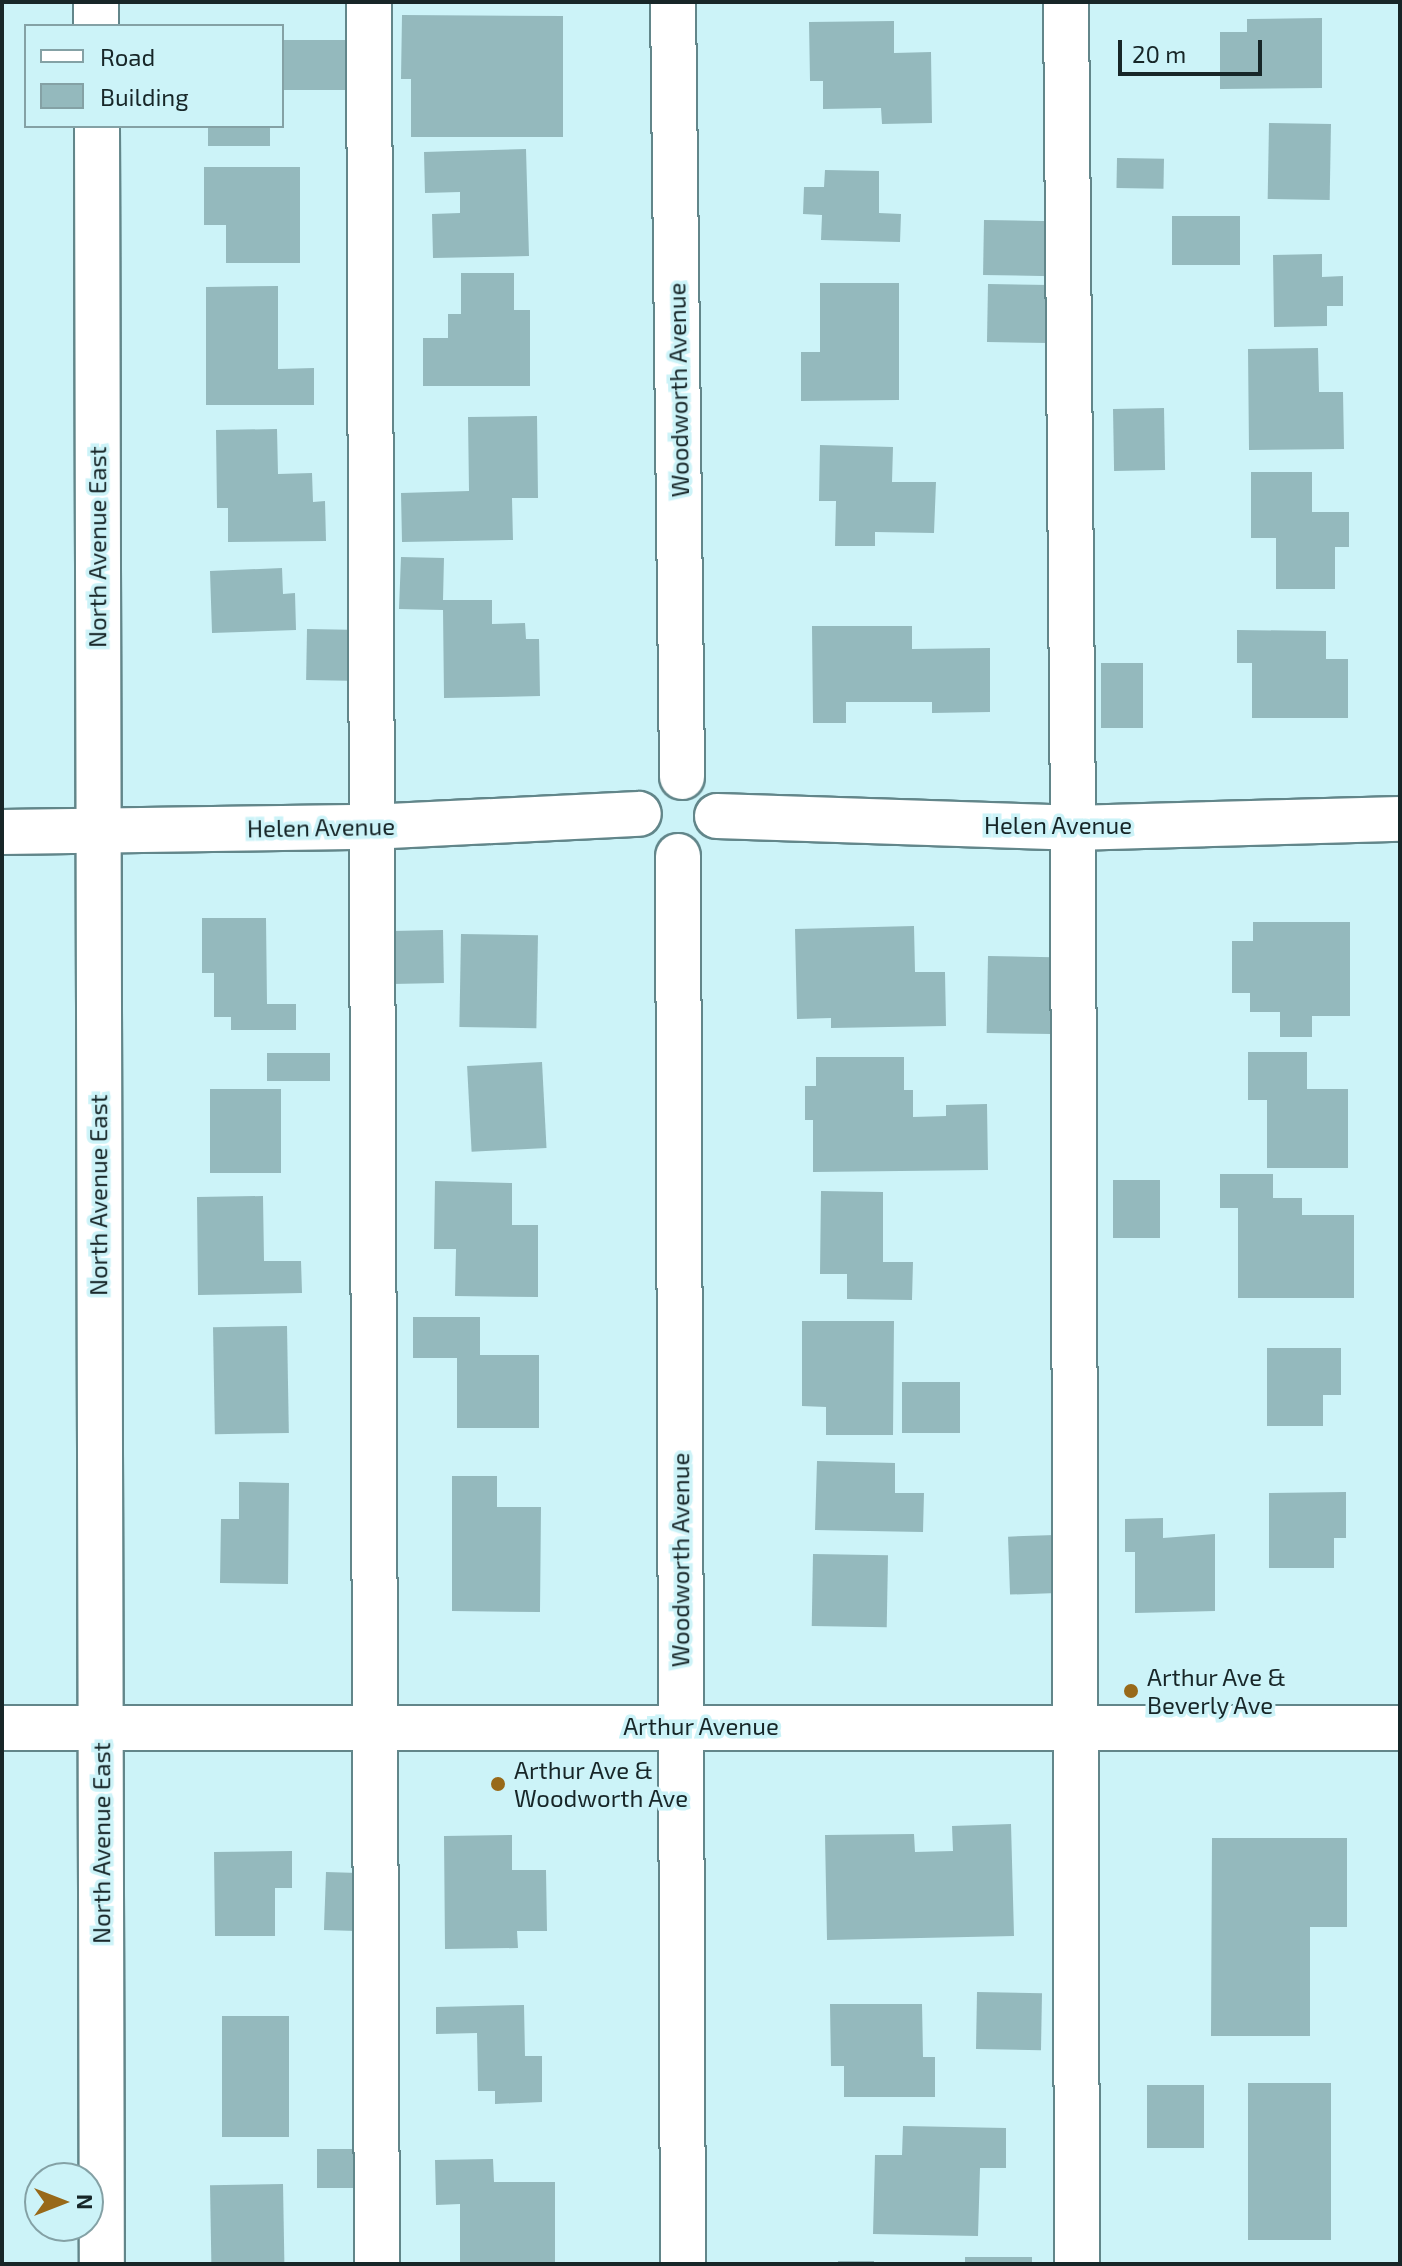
<!DOCTYPE html>
<style>
body{margin:0}
#map{position:relative;width:1402px;height:2266px;overflow:hidden;background:#ccf3f8;font-family:"Exo 2",sans-serif}
div>[style]{position:absolute}
[style*='--x']{left:calc(var(--x)*1px);top:calc(var(--y)*1px);width:calc(var(--w)*1px);rotate:calc(var(--a)*1deg)}
.building>*{inset:0;background:#94b9bd;transform-origin:0 0}
.roads{filter:drop-shadow(2px 0 #62868a) drop-shadow(-2px 0 #62868a) drop-shadow(0 2px #62868a) drop-shadow(0 -2px #62868a)}
.minor>*{height:44px;margin:-22px;padding:0 22px;transform-origin:22px;border-radius:22px;background:#fff}
.dots>*{width:22px;height:22px;translate:-50% -50%;box-sizing:border-box;border:4px solid #ccf3f8;border-radius:50%}
span{translate:-50% -50%;white-space:nowrap;text-align:center;line-height:1.15;-webkit-text-stroke:7px #ccf3f8;paint-order:stroke}
.street-label{font-size:24px;color:#172628}
.poi-label{font-size:24px;color:#172628}
.left{translate:0 -50%;text-align:left}
.frame{position:absolute;inset:0;border:4px solid #172628;pointer-events:none}
.legend{position:absolute;left:24px;top:24px;width:260px;height:104px;box-sizing:border-box;background:#ccf3f8;border:2px solid #84a1a5;margin:0;padding:10px 14px;list-style:none;font-size:24px;color:#172628}
.legend li{display:flex;align-items:center;gap:16px;height:40px}
.legend b{width:40px;border:2px solid #84a1a5}
.north{position:absolute;left:24px;top:2162px;width:80px;height:80px;box-sizing:border-box;background:#ccf3f8;border:2px solid #84a1a5;border-radius:50%;rotate:90deg;font-size:22px;font-weight:700;line-height:32px;text-align:center;color:#172628}
.north::after{content:'';display:block;margin:auto;width:28px;height:36px;background:#986919;clip-path:polygon(50% 0,100% 100%,50% 72%,0 100%)}
.scale{position:absolute;left:1118px;top:40px;width:144px;height:36px;box-sizing:border-box;border:4px solid #172628;border-top:0;padding-left:10px;font-size:24px;line-height:28px;white-space:nowrap;color:#172628;-webkit-text-stroke:6px #ccf3f8;paint-order:stroke}
</style>
<div id="map">
<div class="building">
<i style="clip-path:polygon(402px 15px,563px 16px,563px 137px,411px 137px,411px 79px,401px 79px)"></i>
<i style="clip-path:polygon(1322px 18px,1322px 88px,1220px 89px,1220px 32px,1247px 32px,1247px 19px)"></i>
<i style="clip-path:polygon(894px 21px,894px 53px,931px 52px,932px 123px,882px 124px,881px 108px,823px 109px,823px 81px,810px 81px,809px 22px)"></i>
<i style="left:345px;top:40px;width:50px;height:63px;rotate:90deg"></i>
<i style="left:1269px;top:123px;width:62px;height:76px;rotate:1deg"></i>
<i style="left:208px;top:126px;width:62px;height:20px"></i>
<i style="clip-path:polygon(526px 149px,529px 256px,433px 258px,432px 214px,460px 213px,460px 192px,425px 193px,424px 152px)"></i>
<i style="left:1117px;top:158px;width:47px;height:30px;rotate:1deg"></i>
<i style="clip-path:polygon(204px 167px,300px 167px,300px 263px,226px 263px,226px 225px,204px 225px)"></i>
<i style="clip-path:polygon(825px 170px,879px 171px,879px 213px,901px 214px,900px 242px,821px 240px,822px 215px,803px 214px,804px 187px,824px 187px)"></i>
<i style="left:1172px;top:216px;width:68px;height:49px"></i>
<i style="left:984px;top:220px;width:71px;height:55px;rotate:1deg"></i>
<i style="clip-path:polygon(1322px 254px,1322px 277px,1343px 276px,1343px 306px,1327px 306px,1327px 326px,1274px 327px,1273px 255px)"></i>
<i style="clip-path:polygon(461px 273px,514px 273px,514px 310px,530px 310px,530px 386px,423px 386px,423px 338px,448px 338px,448px 314px,461px 314px)"></i>
<i style="clip-path:polygon(820px 283px,899px 283px,899px 400px,801px 401px,801px 352px,820px 352px)"></i>
<i style="left:988px;top:284px;width:61px;height:58px;rotate:1deg"></i>
<i style="clip-path:polygon(278px 286px,278px 369px,314px 368px,314px 405px,206px 405px,206px 287px)"></i>
<i style="clip-path:polygon(1318px 348px,1319px 392px,1343px 392px,1344px 449px,1249px 450px,1248px 349px)"></i>
<i style="left:1164px;top:408px;width:62px;height:51px;rotate:89deg"></i>
<i style="clip-path:polygon(537px 416px,538px 498px,512px 498px,513px 540px,402px 542px,401px 493px,469px 491px,468px 417px)"></i>
<i style="clip-path:polygon(277px 429px,278px 474px,312px 473px,313px 502px,325px 501px,326px 541px,228px 542px,228px 508px,217px 508px,216px 430px)"></i>
<i style="clip-path:polygon(820px 445px,893px 447px,892px 482px,936px 482px,934px 533px,875px 532px,875px 546px,835px 546px,836px 501px,819px 501px)"></i>
<i style="clip-path:polygon(1251px 472px,1312px 472px,1312px 512px,1349px 512px,1349px 547px,1335px 547px,1335px 589px,1276px 589px,1276px 538px,1251px 538px)"></i>
<i style="clip-path:polygon(401px 557px,444px 558px,443px 600px,492px 600px,492px 624px,525px 623px,526px 639px,539px 639px,540px 696px,444px 698px,443px 610px,399px 609px)"></i>
<i style="clip-path:polygon(282px 568px,283px 594px,295px 593px,296px 630px,212px 633px,210px 571px)"></i>
<i style="clip-path:polygon(812px 626px,912px 626px,912px 649px,990px 648px,990px 712px,932px 713px,932px 702px,846px 702px,846px 723px,813px 723px)"></i>
<i style="left:307px;top:629px;width:55px;height:51px;rotate:1deg"></i>
<i style="clip-path:polygon(1237px 630px,1326px 631px,1326px 659px,1348px 659px,1348px 718px,1252px 718px,1252px 663px,1237px 663px)"></i>
<i style="left:1101px;top:663px;width:42px;height:65px"></i>
<i style="clip-path:polygon(202px 918px,266px 918px,267px 1004px,296px 1004px,296px 1030px,231px 1030px,231px 1017px,214px 1017px,214px 973px,202px 973px)"></i>
<i style="clip-path:polygon(1253px 922px,1350px 922px,1350px 1016px,1312px 1016px,1312px 1037px,1280px 1037px,1280px 1012px,1250px 1012px,1250px 993px,1232px 993px,1232px 941px,1253px 941px)"></i>
<i style="clip-path:polygon(914px 926px,915px 972px,945px 972px,946px 1026px,831px 1028px,831px 1018px,797px 1019px,795px 929px)"></i>
<i style="left:443px;top:930px;width:53px;height:52px;rotate:89deg"></i>
<i style="left:461px;top:934px;width:77px;height:93px;rotate:1deg"></i>
<i style="left:988px;top:956px;width:65px;height:77px;rotate:1deg"></i>
<i style="clip-path:polygon(1248px 1052px,1307px 1052px,1307px 1089px,1348px 1089px,1348px 1168px,1267px 1168px,1267px 1100px,1248px 1100px)"></i>
<i style="left:267px;top:1053px;width:63px;height:28px"></i>
<i style="clip-path:polygon(816px 1057px,904px 1057px,904px 1090px,913px 1090px,913px 1117px,946px 1116px,946px 1105px,987px 1104px,988px 1170px,813px 1172px,813px 1120px,805px 1120px,805px 1086px,816px 1086px)"></i>
<i style="left:542px;top:1062px;width:86px;height:75px;rotate:87deg"></i>
<i style="left:281px;top:1089px;width:84px;height:71px;rotate:90deg"></i>
<i style="clip-path:polygon(1220px 1174px,1273px 1174px,1273px 1198px,1302px 1198px,1302px 1215px,1354px 1215px,1354px 1298px,1238px 1298px,1238px 1208px,1220px 1208px)"></i>
<i style="left:1113px;top:1180px;width:47px;height:58px"></i>
<i style="clip-path:polygon(435px 1181px,512px 1183px,512px 1225px,538px 1225px,538px 1297px,455px 1296px,456px 1249px,434px 1249px)"></i>
<i style="clip-path:polygon(821px 1191px,883px 1192px,883px 1262px,913px 1262px,912px 1300px,847px 1299px,847px 1274px,820px 1274px)"></i>
<i style="clip-path:polygon(263px 1196px,264px 1261px,301px 1261px,302px 1293px,198px 1295px,197px 1197px)"></i>
<i style="clip-path:polygon(413px 1317px,480px 1317px,480px 1355px,539px 1355px,539px 1428px,457px 1428px,457px 1358px,413px 1358px)"></i>
<i style="clip-path:polygon(802px 1321px,894px 1321px,893px 1435px,826px 1435px,826px 1407px,802px 1406px)"></i>
<i style="left:287px;top:1326px;width:107px;height:74px;rotate:89deg"></i>
<i style="clip-path:polygon(1267px 1348px,1341px 1348px,1341px 1395px,1323px 1395px,1323px 1426px,1267px 1426px)"></i>
<i style="left:902px;top:1382px;width:58px;height:51px"></i>
<i style="clip-path:polygon(817px 1461px,895px 1463px,895px 1493px,924px 1493px,923px 1532px,815px 1530px)"></i>
<i style="clip-path:polygon(452px 1476px,497px 1476px,497px 1507px,541px 1507px,540px 1612px,452px 1611px)"></i>
<i style="clip-path:polygon(239px 1482px,289px 1483px,288px 1584px,220px 1583px,221px 1519px,239px 1519px)"></i>
<i style="clip-path:polygon(1346px 1492px,1346px 1538px,1334px 1538px,1334px 1568px,1269px 1568px,1269px 1493px)"></i>
<i style="clip-path:polygon(1163px 1518px,1163px 1538px,1215px 1534px,1215px 1611px,1135px 1613px,1135px 1552px,1125px 1552px,1125px 1519px)"></i>
<i style="left:1055px;top:1535px;width:58px;height:47px;rotate:88deg"></i>
<i style="left:813px;top:1554px;width:75px;height:72px;rotate:1deg"></i>
<i style="clip-path:polygon(1011px 1824px,1014px 1936px,827px 1940px,825px 1835px,914px 1834px,915px 1852px,953px 1851px,952px 1826px)"></i>
<i style="clip-path:polygon(512px 1835px,512px 1870px,546px 1870px,547px 1931px,517px 1931px,518px 1948px,445px 1949px,444px 1836px)"></i>
<i style="clip-path:polygon(1212px 1838px,1347px 1838px,1347px 1927px,1310px 1927px,1310px 2036px,1211px 2036px)"></i>
<i style="clip-path:polygon(292px 1851px,292px 1888px,275px 1888px,275px 1936px,215px 1936px,214px 1852px)"></i>
<i style="left:326px;top:1872px;width:32px;height:58px;rotate:2deg"></i>
<i style="left:977px;top:1992px;width:65px;height:57px;rotate:1deg"></i>
<i style="clip-path:polygon(830px 2004px,922px 2004px,923px 2057px,935px 2057px,935px 2097px,844px 2097px,844px 2066px,831px 2066px)"></i>
<i style="clip-path:polygon(524px 2005px,525px 2056px,542px 2056px,542px 2102px,495px 2104px,495px 2091px,478px 2091px,477px 2033px,436px 2034px,436px 2007px)"></i>
<i style="left:289px;top:2016px;width:121px;height:67px;rotate:90deg"></i>
<i style="left:1248px;top:2083px;width:83px;height:157px"></i>
<i style="left:1147px;top:2085px;width:57px;height:63px"></i>
<i style="clip-path:polygon(903px 2126px,1006px 2128px,1006px 2168px,980px 2168px,978px 2236px,873px 2234px,875px 2155px,902px 2155px)"></i>
<i style="left:317px;top:2149px;width:46px;height:39px"></i>
<i style="clip-path:polygon(493px 2159px,494px 2182px,555px 2182px,555px 2264px,460px 2264px,460px 2204px,436px 2205px,435px 2160px)"></i>
<i style="left:283px;top:2184px;width:80px;height:73px;rotate:89deg"></i>
<i style="left:965px;top:2257px;width:67px;height:7px"></i>
<i style="left:838px;top:2261px;width:36px;height:3px"></i>
</div>
<div class="roads">
<div class="minor">
<i style="--x:96;--y:2;--w:24;--a:90"></i>
<i style="--x:369;--y:2;--w:2262;--a:89.8"></i>
<i style="--x:673;--y:2;--w:775;--a:89.33"></i>
<i style="--x:1066;--y:2;--w:826;--a:89.51"></i>
<i style="--x:1073;--y:828;--w:1436;--a:89.84"></i>
<i style="--x:97;--y:126;--w:2138;--a:89.87"></i>
<i style="--x:717;--y:816;--w:356;--a:1.9"></i>
<i style="--x:1073;--y:828;--w:327;--a:-1.6"></i>
<i style="--x:2;--y:832;--w:368;--a:-0.8"></i>
<i style="--x:370;--y:827;--w:269;--a:-2.8"></i>
<i style="--x:678;--y:856;--w:1408;--a:89.8"></i>
<i style="--x:2;--y:1728;--w:1398;--a:0"></i>
</div>
</div>
<div class="dots">
<i style="left:1131px;top:1691px;background:#986919"></i>
<i style="left:498px;top:1784px;background:#986919"></i>
</div>
<div class="street-label">
<span style="left:678px;top:390px;rotate:-91deg">Woodworth Avenue</span>
<span style="left:97px;top:547px;rotate:-90deg">North Avenue East</span>
<span style="left:1058px;top:825px">Helen Avenue</span>
<span style="left:321px;top:827px;rotate:-1deg">Helen Avenue</span>
<span style="left:98px;top:1195px;rotate:-90deg">North Avenue East</span>
<span style="left:680px;top:1560px;rotate:-90deg">Woodworth Avenue</span>
<span style="left:701px;top:1726px">Arthur Avenue</span>
<span style="left:101px;top:1843px;rotate:-90deg">North Avenue East</span>
</div>
<div class="poi-label">
<span class="left" style="left:1147px;top:1691px">Arthur Ave &amp;<br>Beverly Ave</span>
<span class="left" style="left:514px;top:1784px">Arthur Ave &amp;<br>Woodworth Ave</span>
</div>
<div class="frame"></div>
<ul class="legend">
<li><b style="height:10px;background:#fff"></b>Road</li>
<li><b style="height:22px;background:#94b9bd"></b>Building</li>
</ul>
<div class="north">N</div>
<div class="scale">20 m</div>
</div>
